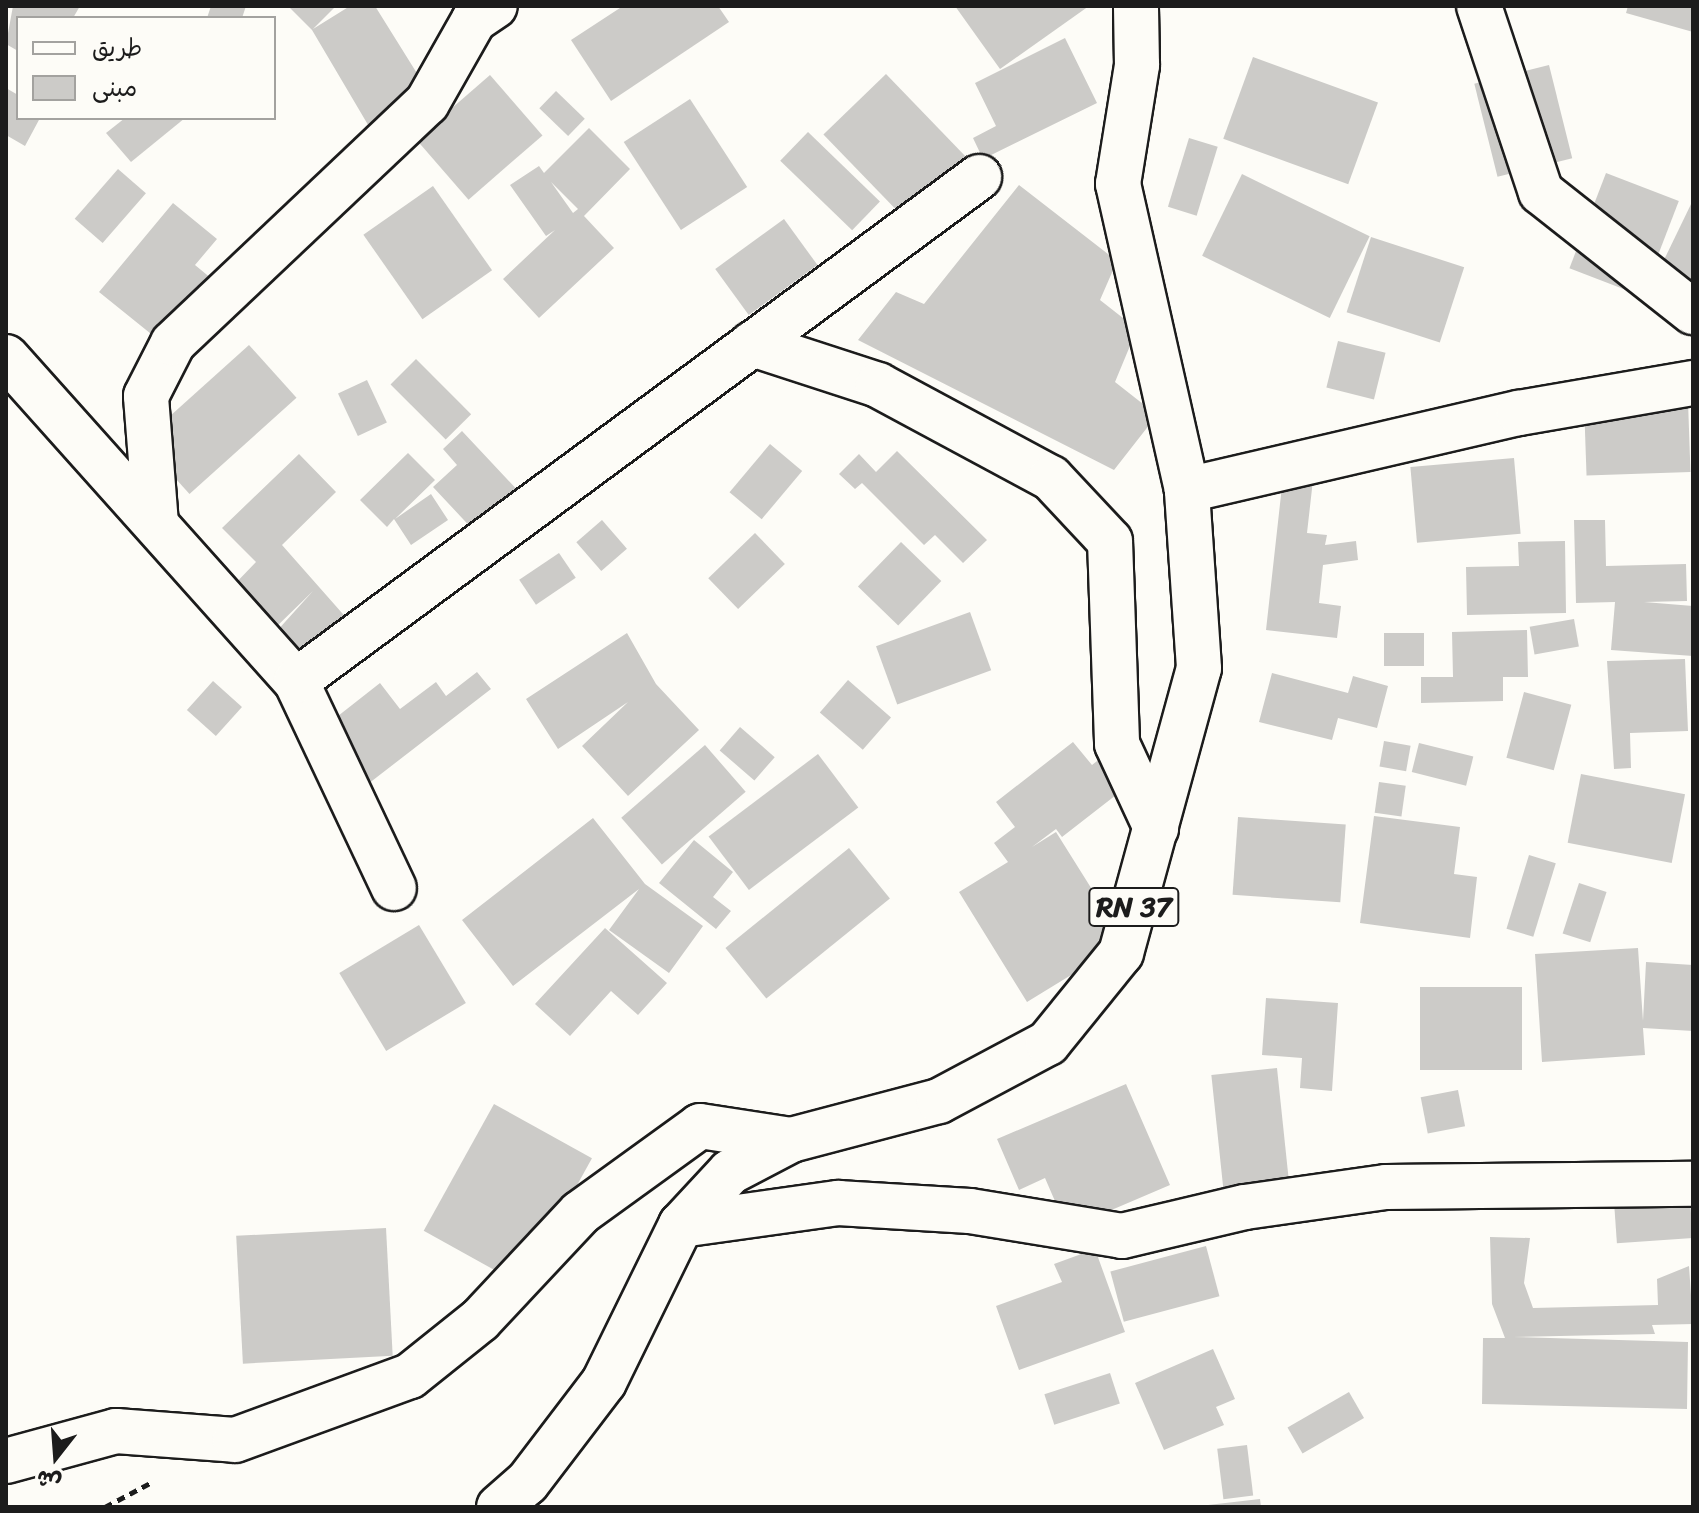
<!DOCTYPE html>
<meta charset="utf-8">
<style>
body{margin:0}
#map{position:relative;width:1699px;height:1513px;overflow:hidden;background:#fdfcf7;font-family:Sriracha,"Playpen Sans Arabic",sans-serif}
div>[style]{position:absolute}
[style*='--x']{left:calc(var(--x)*1px);top:calc(var(--y)*1px);width:calc(var(--w)*1px);rotate:calc(var(--a)*1deg)}
.building>*{inset:0;background:#cccbc8;transform-origin:0 0}
.path>*{height:5px;margin-top:-2.5px;transform-origin:0;background:repeating-linear-gradient(90deg,#1c1c1c 0 8px,transparent 0 14px)}
.roads{filter:drop-shadow(2px 0 #1c1c1c) drop-shadow(-2px 0 #1c1c1c) drop-shadow(0 2px #1c1c1c) drop-shadow(0 -2px #1c1c1c)}
.minor>*{height:44px;margin:-22px;padding:0 22px;transform-origin:22px;border-radius:22px;background:#fdfcf7}
.primary>*{height:44px;margin:-22px;padding:0 22px;transform-origin:22px;border-radius:22px;background:#fdfcf7}
span{translate:-50% -50%;white-space:nowrap;text-align:center;line-height:1.15;-webkit-text-stroke:8px #fdfcf7;paint-order:stroke}
.shield-label span{padding:2px 6px;background:#fdfcf7;border:2px solid;border-radius:6px;-webkit-text-stroke-width:0}
.shield-label{font-size:28px;color:#1c1c1c;font-weight:700}
.frame{position:absolute;inset:0;border:8px solid #1c1c1c;pointer-events:none}
.legend{position:absolute;left:16px;top:16px;width:260px;height:104px;box-sizing:border-box;background:#fdfcf7;border:2px solid #a3a29f;margin:0;padding:10px 14px;list-style:none;font-size:24px;color:#1c1c1c}
.legend li{display:flex;align-items:center;gap:16px;height:40px}
.legend b{width:40px;border:2px solid #a3a29f}
.north{position:absolute;left:16px;top:1417px;width:80px;height:80px;-webkit-text-stroke:6px #fdfcf7;paint-order:stroke;rotate:197deg;font-size:22px;font-weight:700;line-height:32px;text-align:center;color:#1c1c1c}
.north::after{content:'';display:block;margin:auto;width:28px;height:36px;background:#1c1c1c;clip-path:polygon(50% 0,100% 100%,50% 72%,0 100%)}
</style>
<div id="map">
<div class="building">
<i style="clip-path:polygon(13px 6px,80px 6px,73px 18px,18px 18px,18px 51px,6px 44px)"></i>
<i style="clip-path:polygon(211px 6px,246px 6px,242px 18px,207px 18px)"></i>
<i style="clip-path:polygon(288px 6px,336px 6px,313px 29px,350px 6px,375px 6px,433px 99px,374px 135px,312px 30px)"></i>
<i style="clip-path:polygon(623px 6px,718px 6px,729px 22px,611px 101px,571px 40px)"></i>
<i style="clip-path:polygon(955px 6px,1089px 6px,1000px 69px)"></i>
<i style="clip-path:polygon(1628px 6px,1693px 6px,1693px 32px,1626px 13px)"></i>
<i style="clip-path:polygon(1065px 38px,1097px 103px,983px 159px,973px 138px,996px 126px,975px 83px)"></i>
<i style="left:1253px;top:57px;width:133px;height:87px;rotate:20deg"></i>
<i style="left:1549px;top:65px;width:96px;height:77px;rotate:76deg"></i>
<i style="left:886px;top:74px;width:134px;height:87px;rotate:46deg"></i>
<i style="left:490px;top:75px;width:80px;height:98px;rotate:49deg"></i>
<i style="clip-path:polygon(6px 88px,18px 95px,18px 118px,40px 118px,25px 146px,6px 135px)"></i>
<i style="left:556px;top:91px;width:40px;height:24px;rotate:44deg"></i>
<i style="left:690px;top:99px;width:105px;height:79px;rotate:57deg"></i>
<i style="clip-path:polygon(125px 118px,185px 118px,131px 162px,106px 133px)"></i>
<i style="clip-path:polygon(evenodd,589px 128px,630px 169px,584px 216px,614px 248px,539px 318px,503px 279px,555px 230px,546px 236px,510px 185px,539px 166px,544px 173px,589px 128px,551px 182px,578px 209px,573px 213px,551px 182px)"></i>
<i style="left:808px;top:132px;width:100px;height:40px;rotate:44deg"></i>
<i style="left:1189px;top:138px;width:30px;height:72px;rotate:17deg"></i>
<i style="left:118px;top:169px;width:37px;height:66px;rotate:41deg"></i>
<i style="left:1606px;top:173px;width:78px;height:102px;rotate:21deg"></i>
<i style="left:1242px;top:174px;width:142px;height:91px;rotate:26deg"></i>
<i style="clip-path:polygon(1019px 185px,1117px 261px,1100px 300px,1137px 329px,1115px 382px,1157px 415px,1114px 470px,858px 340px,896px 292px,924px 304px)"></i>
<i style="left:433px;top:186px;width:103px;height:85px;rotate:55deg"></i>
<i style="clip-path:polygon(1693px 200px,1693px 317px,1647px 295px)"></i>
<i style="clip-path:polygon(173px 203px,217px 239px,195px 265px,218px 284px,166px 346px,99px 292px)"></i>
<i style="left:784px;top:219px;width:57px;height:85px;rotate:54deg"></i>
<i style="left:1371px;top:237px;width:98px;height:79px;rotate:18deg"></i>
<i style="left:1338px;top:341px;width:49px;height:48px;rotate:14deg"></i>
<i style="left:249px;top:345px;width:71px;height:144px;rotate:48deg"></i>
<i style="left:416px;top:359px;width:78px;height:36px;rotate:45deg"></i>
<i style="left:367px;top:380px;width:47px;height:32px;rotate:65deg"></i>
<i style="left:1688px;top:401px;width:71px;height:104px;rotate:88deg"></i>
<i style="clip-path:polygon(462px 431px,536px 510px,492px 550px,433px 487px,457px 465px,443px 449px)"></i>
<i style="left:770px;top:444px;width:42px;height:63px;rotate:40deg"></i>
<i style="clip-path:polygon(897px 451px,987px 540px,963px 563px,935px 535px,924px 545px,862px 483px,855px 489px,839px 474px,859px 454px,876px 472px)"></i>
<i style="clip-path:polygon(408px 453px,435px 480px,395px 519px,431px 494px,448px 520px,411px 545px,394px 519px,387px 527px,360px 500px)"></i>
<i style="clip-path:polygon(299px 454px,336px 492px,282px 545px,357px 630px,301px 692px,257px 653px,313px 591px,272px 631px,230px 589px,256px 562px,222px 528px)"></i>
<i style="left:1514px;top:458px;width:76px;height:104px;rotate:85deg"></i>
<i style="clip-path:polygon(1283px 477px,1313px 480px,1307px 533px,1327px 535px,1325px 545px,1356px 541px,1358px 560px,1323px 565px,1319px 603px,1341px 606px,1337px 638px,1266px 630px)"></i>
<i style="left:602px;top:520px;width:38px;height:34px;rotate:49deg"></i>
<i style="clip-path:polygon(1574px 520px,1605px 520px,1606px 566px,1686px 564px,1687px 601px,1644px 602px,1693px 606px,1693px 656px,1611px 650px,1615px 602px,1576px 603px)"></i>
<i style="left:755px;top:533px;width:43px;height:65px;rotate:46deg"></i>
<i style="clip-path:polygon(1565px 541px,1566px 613px,1467px 615px,1466px 567px,1519px 566px,1518px 542px)"></i>
<i style="left:901px;top:542px;width:56px;height:62px;rotate:44deg"></i>
<i style="left:559px;top:553px;width:30px;height:48px;rotate:56deg"></i>
<i style="left:970px;top:612px;width:62px;height:100px;rotate:70deg"></i>
<i style="left:1574px;top:619px;width:28px;height:45px;rotate:80deg"></i>
<i style="clip-path:polygon(1527px 630px,1528px 677px,1503px 677px,1503px 701px,1421px 703px,1421px 677px,1453px 677px,1452px 632px)"></i>
<i style="clip-path:polygon(627px 633px,656px 684px,699px 730px,628px 796px,582px 746px,628px 702px,558px 749px,526px 699px)"></i>
<i style="left:1384px;top:633px;width:40px;height:33px"></i>
<i style="clip-path:polygon(1685px 659px,1688px 731px,1630px 733px,1631px 768px,1614px 769px,1607px 661px)"></i>
<i style="clip-path:polygon(477px 672px,491px 689px,368px 784px,324px 727px,380px 683px,400px 709px,436px 682px,446px 696px)"></i>
<i style="clip-path:polygon(1272px 673px,1348px 693px,1353px 676px,1388px 686px,1377px 728px,1338px 718px,1332px 740px,1259px 722px)"></i>
<i style="left:848px;top:680px;width:57px;height:43px;rotate:41deg"></i>
<i style="left:213px;top:681px;width:39px;height:39px;rotate:42deg"></i>
<i style="left:1524px;top:692px;width:49px;height:68px;rotate:15deg"></i>
<i style="left:740px;top:727px;width:46px;height:31px;rotate:41deg"></i>
<i style="left:1384px;top:741px;width:27px;height:26px;rotate:10deg"></i>
<i style="clip-path:polygon(1073px 742px,1092px 765px,1111px 750px,1134px 781px,1062px 837px,1056px 829px,1032px 847px,1056px 832px,1125px 942px,1027px 1002px,959px 892px,1008px 862px,994px 843px,1015px 827px,996px 802px)"></i>
<i style="left:1419px;top:743px;width:56px;height:30px;rotate:14deg"></i>
<i style="left:705px;top:745px;width:62px;height:111px;rotate:49deg"></i>
<i style="left:818px;top:754px;width:67px;height:137px;rotate:53deg"></i>
<i style="left:1581px;top:774px;width:106px;height:70px;rotate:11deg"></i>
<i style="left:1379px;top:782px;width:27px;height:31px;rotate:8deg"></i>
<i style="clip-path:polygon(1374px 816px,1460px 827px,1454px 874px,1477px 877px,1470px 938px,1360px 923px)"></i>
<i style="left:1238px;top:817px;width:108px;height:78px;rotate:4deg"></i>
<i style="clip-path:polygon(593px 818px,645px 884px,703px 926px,669px 973px,609px 930px,639px 889px,513px 986px,462px 920px)"></i>
<i style="clip-path:polygon(694px 840px,733px 872px,713px 897px,731px 911px,716px 929px,659px 883px)"></i>
<i style="left:849px;top:848px;width:65px;height:159px;rotate:51deg"></i>
<i style="left:1529px;top:855px;width:28px;height:77px;rotate:17deg"></i>
<i style="left:1579px;top:883px;width:29px;height:53px;rotate:18deg"></i>
<i style="left:419px;top:925px;width:91px;height:93px;rotate:59deg"></i>
<i style="clip-path:polygon(605px 928px,667px 983px,638px 1015px,611px 991px,570px 1036px,535px 1004px)"></i>
<i style="clip-path:polygon(1638px 948px,1643px 1021px,1646px 962px,1693px 965px,1693px 1031px,1643px 1028px,1645px 1055px,1542px 1062px,1535px 954px)"></i>
<i style="left:1420px;top:987px;width:102px;height:83px"></i>
<i style="clip-path:polygon(1266px 998px,1338px 1003px,1332px 1091px,1300px 1088px,1302px 1058px,1262px 1055px)"></i>
<i style="left:1277px;top:1068px;width:117px;height:66px;rotate:84deg"></i>
<i style="clip-path:polygon(1126px 1084px,1170px 1185px,1067px 1229px,1045px 1178px,1019px 1190px,997px 1139px)"></i>
<i style="left:1458px;top:1090px;width:37px;height:38px;rotate:79deg"></i>
<i style="left:494px;top:1104px;width:112px;height:145px;rotate:29deg"></i>
<i style="left:1690px;top:1199px;width:39px;height:76px;rotate:86deg"></i>
<i style="left:386px;top:1228px;width:128px;height:150px;rotate:87deg"></i>
<i style="clip-path:polygon(1490px 1237px,1530px 1238px,1524px 1283px,1533px 1308px,1658px 1305px,1657px 1279px,1689px 1266px,1693px 1324px,1652px 1325px,1655px 1334px,1513px 1337px,1688px 1342px,1687px 1409px,1482px 1404px,1483px 1338px,1505px 1338px,1492px 1304px)"></i>
<i style="left:1206px;top:1246px;width:52px;height:99px;rotate:75deg"></i>
<i style="clip-path:polygon(1095px 1249px,1125px 1332px,1019px 1370px,996px 1306px,1062px 1282px,1054px 1264px)"></i>
<i style="clip-path:polygon(1213px 1349px,1235px 1399px,1216px 1407px,1224px 1425px,1164px 1450px,1135px 1383px)"></i>
<i style="left:1110px;top:1373px;width:32px;height:69px;rotate:72deg"></i>
<i style="left:1349px;top:1392px;width:30px;height:71px;rotate:60deg"></i>
<i style="left:1247px;top:1445px;width:51px;height:30px;rotate:83deg"></i>
<i style="clip-path:polygon(1260px 1499px,1261px 1507px,1209px 1507px,1208px 1505px)"></i>
</div>
<div class="path">
<i style="--x:105;--y:1507;--w:53;--a:-28"></i>
</div>
<div class="roads">
<div class="minor">
<i style="--x:1479;--y:6;--w:196;--a:71.6"></i>
<i style="--x:1541;--y:192;--w:194;--a:38.3"></i>
<i style="--x:752;--y:344;--w:133;--a:18"></i>
<i style="--x:878;--y:385;--w:196;--a:28.3"></i>
<i style="--x:1051;--y:478;--w:86;--a:46.9"></i>
<i style="--x:1110;--y:541;--w:203;--a:88"></i>
<i style="--x:1117;--y:744;--w:93;--a:65.1"></i>
<i style="--x:6;--y:357;--w:435;--a:48.2"></i>
<i style="--x:296;--y:681;--w:229;--a:64.7"></i>
<i style="--x:1187;--y:490;--w:341;--a:-13.1"></i>
<i style="--x:1519;--y:413;--w:177;--a:-9.8"></i>
<i style="--x:156;--y:524;--w:128;--a:-94.5"></i>
<i style="--x:146;--y:396;--w:59;--a:-63"></i>
<i style="--x:173;--y:343;--w:349;--a:-43.4"></i>
<i style="--x:427;--y:103;--w:95;--a:-60.5"></i>
<i style="--x:474;--y:20;--w:25;--a:-34"></i>
<i style="--x:296;--y:681;--w:849;--a:-36.42"></i>
<i style="--x:681;--y:1225;--w:159;--a:-8"></i>
<i style="--x:838;--y:1203;--w:132;--a:3.5"></i>
<i style="--x:970;--y:1211;--w:154;--a:9.3"></i>
<i style="--x:1122;--y:1236;--w:126;--a:-13.3"></i>
<i style="--x:1245;--y:1207;--w:142;--a:-8.1"></i>
<i style="--x:1386;--y:1187;--w:307;--a:-0.6"></i>
<i style="--x:6;--y:1461;--w:114;--a:-15.3"></i>
<i style="--x:116;--y:1431;--w:119;--a:4.3"></i>
<i style="--x:235;--y:1440;--w:186;--a:-20.1"></i>
<i style="--x:410;--y:1376;--w:90;--a:-38.7"></i>
<i style="--x:480;--y:1320;--w:146;--a:-46.9"></i>
<i style="--x:580;--y:1213;--w:148;--a:-35.9"></i>
<i style="--x:700;--y:1126;--w:92;--a:8.7"></i>
</div>
<div class="primary">
<i style="--x:499;--y:1507;--w:37;--a:-41"></i>
<i style="--x:527;--y:1483;--w:127;--a:-52.7"></i>
<i style="--x:604;--y:1382;--w:175;--a:-63.9"></i>
<i style="--x:681;--y:1225;--w:72;--a:-47.2"></i>
<i style="--x:730;--y:1172;--w:69;--a:-27.7"></i>
<i style="--x:791;--y:1140;--w:153;--a:-14.8"></i>
<i style="--x:939;--y:1101;--w:123;--a:-28"></i>
<i style="--x:1048;--y:1043;--w:116;--a:-51"></i>
<i style="--x:1121;--y:953;--w:295;--a:-74.7"></i>
<i style="--x:1199;--y:668;--w:178;--a:-93.9"></i>
<i style="--x:1187;--y:490;--w:314;--a:-102.7"></i>
<i style="--x:1118;--y:184;--w:121;--a:-80.9"></i>
<i style="--x:1137;--y:65;--w:59;--a:-91"></i>
</div>
</div>
<div class="shield-label">
<span style="left:1134px;top:907px">RN 37</span>
</div>
<div class="frame"></div>
<ul class="legend">
<li><b style="height:10px;background:#fdfcf7"></b>طريق</li>
<li><b style="height:22px;background:#cccbc8"></b>مبنى</li>
</ul>
<div class="north">ش</div>
</div>
